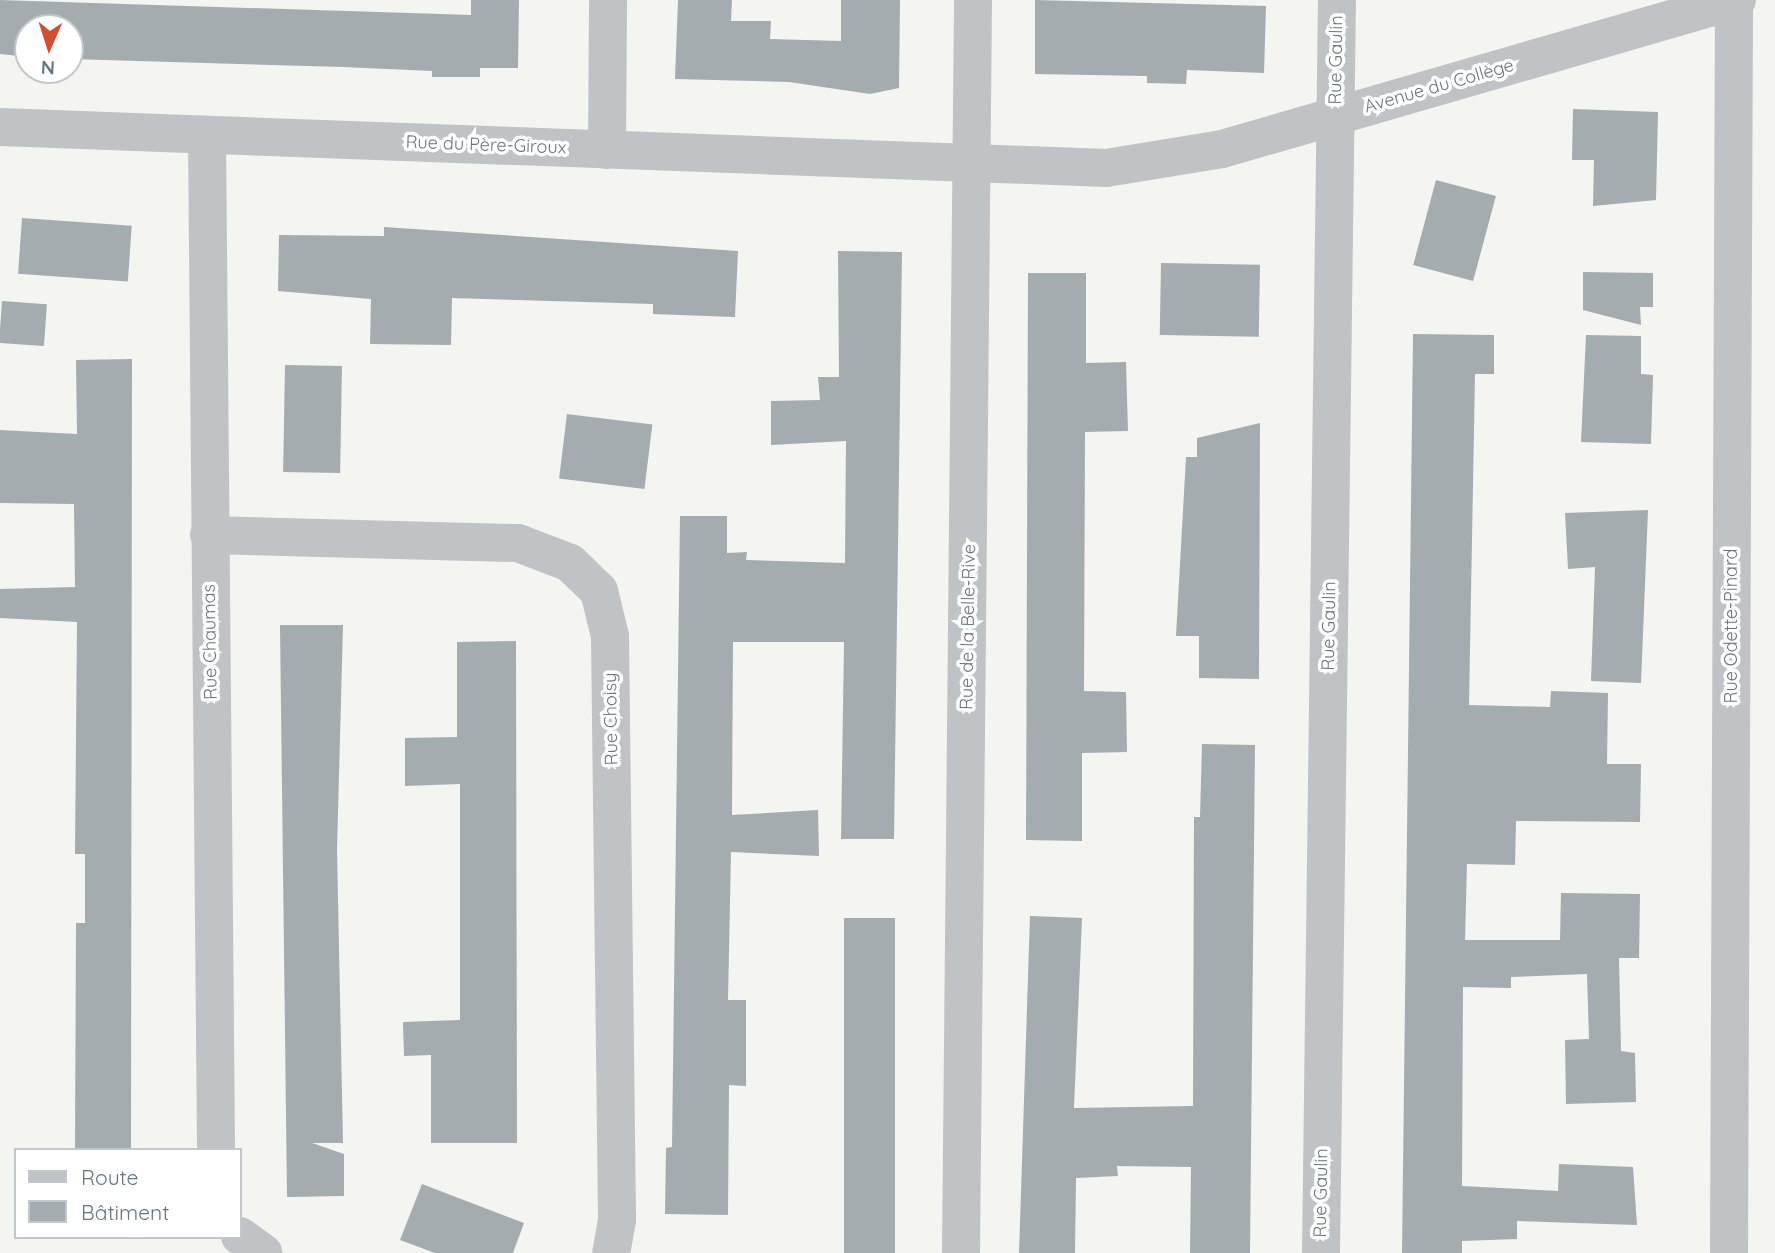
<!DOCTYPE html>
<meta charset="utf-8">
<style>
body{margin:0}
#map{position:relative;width:1775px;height:1253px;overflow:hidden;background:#f4f4f0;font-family:Quicksand,sans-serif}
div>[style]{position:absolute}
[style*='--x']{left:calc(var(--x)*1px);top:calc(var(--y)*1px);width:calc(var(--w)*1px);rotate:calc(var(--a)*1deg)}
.building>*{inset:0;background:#a4acb0;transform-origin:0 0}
.minor>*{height:38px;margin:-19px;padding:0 19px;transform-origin:19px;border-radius:19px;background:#bfc3c6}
span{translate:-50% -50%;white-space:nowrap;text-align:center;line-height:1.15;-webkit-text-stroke:7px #fff;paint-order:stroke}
.street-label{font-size:18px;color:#65757f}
.legend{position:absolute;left:14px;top:1148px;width:228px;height:91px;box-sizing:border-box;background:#fff;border:2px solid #c1c8cc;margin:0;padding:9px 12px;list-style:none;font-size:21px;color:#65757f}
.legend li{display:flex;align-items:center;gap:14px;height:35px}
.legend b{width:35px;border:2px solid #c1c8cc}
.north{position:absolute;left:14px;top:14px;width:70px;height:70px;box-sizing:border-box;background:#fff;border:2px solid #c1c8cc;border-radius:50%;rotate:183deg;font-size:19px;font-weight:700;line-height:28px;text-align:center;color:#65757f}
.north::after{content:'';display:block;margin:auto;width:24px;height:32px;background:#d54d2f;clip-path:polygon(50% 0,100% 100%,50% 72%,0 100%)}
</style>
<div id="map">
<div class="building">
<i style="clip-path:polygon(0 0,471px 15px,471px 0,519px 0,518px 68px,480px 68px,480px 77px,432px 77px,432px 71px,343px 67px,70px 59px,70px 28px,28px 28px,28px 57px,0 54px)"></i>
<i style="clip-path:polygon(678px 0,732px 0,731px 21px,771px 21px,770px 39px,841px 41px,841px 0,900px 0,899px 88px,870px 94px,789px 82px,675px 79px)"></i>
<i style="clip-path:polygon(1035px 0,1266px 6px,1264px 73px,1187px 70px,1186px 84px,1147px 83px,1147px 76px,1035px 74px)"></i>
<i style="clip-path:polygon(1573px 109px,1658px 112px,1656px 200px,1593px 206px,1594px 160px,1572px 160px)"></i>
<i style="left:1436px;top:180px;width:62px;height:88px;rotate:15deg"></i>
<i style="left:22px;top:218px;width:110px;height:56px;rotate:4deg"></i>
<i style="clip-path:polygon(384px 227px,738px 251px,735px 317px,653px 314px,653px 304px,452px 298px,451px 345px,370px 344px,371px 299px,278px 291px,279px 235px,384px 236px)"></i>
<i style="clip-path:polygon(838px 251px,902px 252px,894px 839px,841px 839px,844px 642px,733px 642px,732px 815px,818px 810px,819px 856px,731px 852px,728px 1000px,746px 1000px,746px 1086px,729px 1085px,728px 1215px,665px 1214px,666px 1148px,672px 1147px,680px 516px,727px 516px,727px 553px,747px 552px,746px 560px,845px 563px,846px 441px,771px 445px,771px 401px,820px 400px,818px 377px,839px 377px)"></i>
<i style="left:1161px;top:263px;width:99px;height:72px;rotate:1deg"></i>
<i style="clip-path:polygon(1583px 272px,1653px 273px,1653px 307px,1640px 307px,1641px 325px,1583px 310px)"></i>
<i style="clip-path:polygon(1028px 273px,1086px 273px,1086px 363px,1126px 362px,1128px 431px,1085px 432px,1084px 691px,1126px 692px,1127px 752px,1082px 753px,1082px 841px,1026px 840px)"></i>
<i style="left:2px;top:301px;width:45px;height:42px;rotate:4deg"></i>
<i style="clip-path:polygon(1413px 334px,1494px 335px,1494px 374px,1475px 374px,1469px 705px,1550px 707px,1551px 691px,1608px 693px,1607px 764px,1641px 764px,1640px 822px,1516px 821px,1515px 865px,1467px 864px,1465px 940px,1560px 940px,1561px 893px,1640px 894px,1639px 958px,1619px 958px,1621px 1051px,1635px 1053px,1636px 1102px,1566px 1104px,1565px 1040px,1589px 1039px,1587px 974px,1511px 977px,1511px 988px,1463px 987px,1462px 1186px,1558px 1191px,1559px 1164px,1633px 1167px,1637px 1225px,1517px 1221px,1517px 1239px,1462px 1241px,1462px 1253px,1402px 1253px)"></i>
<i style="clip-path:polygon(1586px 335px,1641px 336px,1641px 374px,1653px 375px,1651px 444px,1581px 442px)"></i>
<i style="clip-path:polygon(132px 359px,131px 1150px,75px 1150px,76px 923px,85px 923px,85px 854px,75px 854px,77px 622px,0 618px,0 589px,75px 587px,74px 504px,0 503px,0 430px,77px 434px,76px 360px)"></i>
<i style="left:285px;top:365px;width:57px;height:107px;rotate:1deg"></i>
<i style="left:567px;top:414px;width:86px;height:65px;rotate:7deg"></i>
<i style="clip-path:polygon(1260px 423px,1259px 679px,1199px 678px,1199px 636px,1176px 636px,1186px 457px,1197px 457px,1197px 438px)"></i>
<i style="clip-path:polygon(1648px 510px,1641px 683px,1591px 681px,1595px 567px,1568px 569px,1565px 513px)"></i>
<i style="clip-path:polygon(280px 625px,343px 625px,337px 850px,343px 1143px,312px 1143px,344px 1154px,344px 1196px,287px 1197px)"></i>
<i style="clip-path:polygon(516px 641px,517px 1143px,431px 1143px,431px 1055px,404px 1056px,403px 1022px,460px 1020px,460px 784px,405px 786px,405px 738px,457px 737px,457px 642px)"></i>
<i style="clip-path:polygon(1202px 744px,1255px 745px,1250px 1253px,1190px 1253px,1191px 1167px,1117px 1166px,1118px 1176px,1076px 1178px,1075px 1253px,1019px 1253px,1030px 916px,1082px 918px,1074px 1108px,1193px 1106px,1194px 817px,1200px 817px)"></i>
<i style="left:844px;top:918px;width:51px;height:335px"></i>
<i style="clip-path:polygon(422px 1184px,524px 1223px,513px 1253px,435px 1253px,400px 1240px)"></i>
</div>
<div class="minor">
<i style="--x:0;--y:127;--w:1107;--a:2.12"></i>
<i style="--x:1106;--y:168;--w:118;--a:-9.3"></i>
<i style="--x:1222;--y:149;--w:536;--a:-16.14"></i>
<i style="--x:207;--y:135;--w:1015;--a:89.49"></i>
<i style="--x:607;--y:150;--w:150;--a:-89.6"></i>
<i style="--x:209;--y:535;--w:309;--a:1.5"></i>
<i style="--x:518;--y:543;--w:56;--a:21"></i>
<i style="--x:570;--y:563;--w:40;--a:44"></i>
<i style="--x:599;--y:591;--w:46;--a:76.3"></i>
<i style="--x:610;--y:636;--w:584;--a:89.31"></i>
<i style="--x:617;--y:1220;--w:34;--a:100"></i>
<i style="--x:240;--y:1236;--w:29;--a:36"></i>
<i style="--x:961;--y:1253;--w:1253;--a:-89.45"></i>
<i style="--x:1321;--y:1253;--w:1253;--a:-89.27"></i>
<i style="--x:1729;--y:1253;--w:1253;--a:-89.77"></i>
</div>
<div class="street-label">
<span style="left:1336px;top:60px;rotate:-89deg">Rue Gaulin</span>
<span style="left:1439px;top:86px;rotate:-16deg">Avenue du Collège</span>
<span style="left:486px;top:145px;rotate:2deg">Rue du Père-Giroux</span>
<span style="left:1329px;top:626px;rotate:-89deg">Rue Gaulin</span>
<span style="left:1731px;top:626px;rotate:-90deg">Rue Odette-Pinard</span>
<span style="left:968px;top:627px;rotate:-89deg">Rue de la Belle-Rive</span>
<span style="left:210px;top:642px;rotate:-91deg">Rue Chaumas</span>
<span style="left:611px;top:719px;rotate:-91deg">Rue Choisy</span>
<span style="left:1321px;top:1193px;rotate:-89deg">Rue Gaulin</span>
</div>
<ul class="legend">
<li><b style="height:9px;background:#bfc3c6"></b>Route</li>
<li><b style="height:19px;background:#a4acb0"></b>Bâtiment</li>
</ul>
<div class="north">N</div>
</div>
